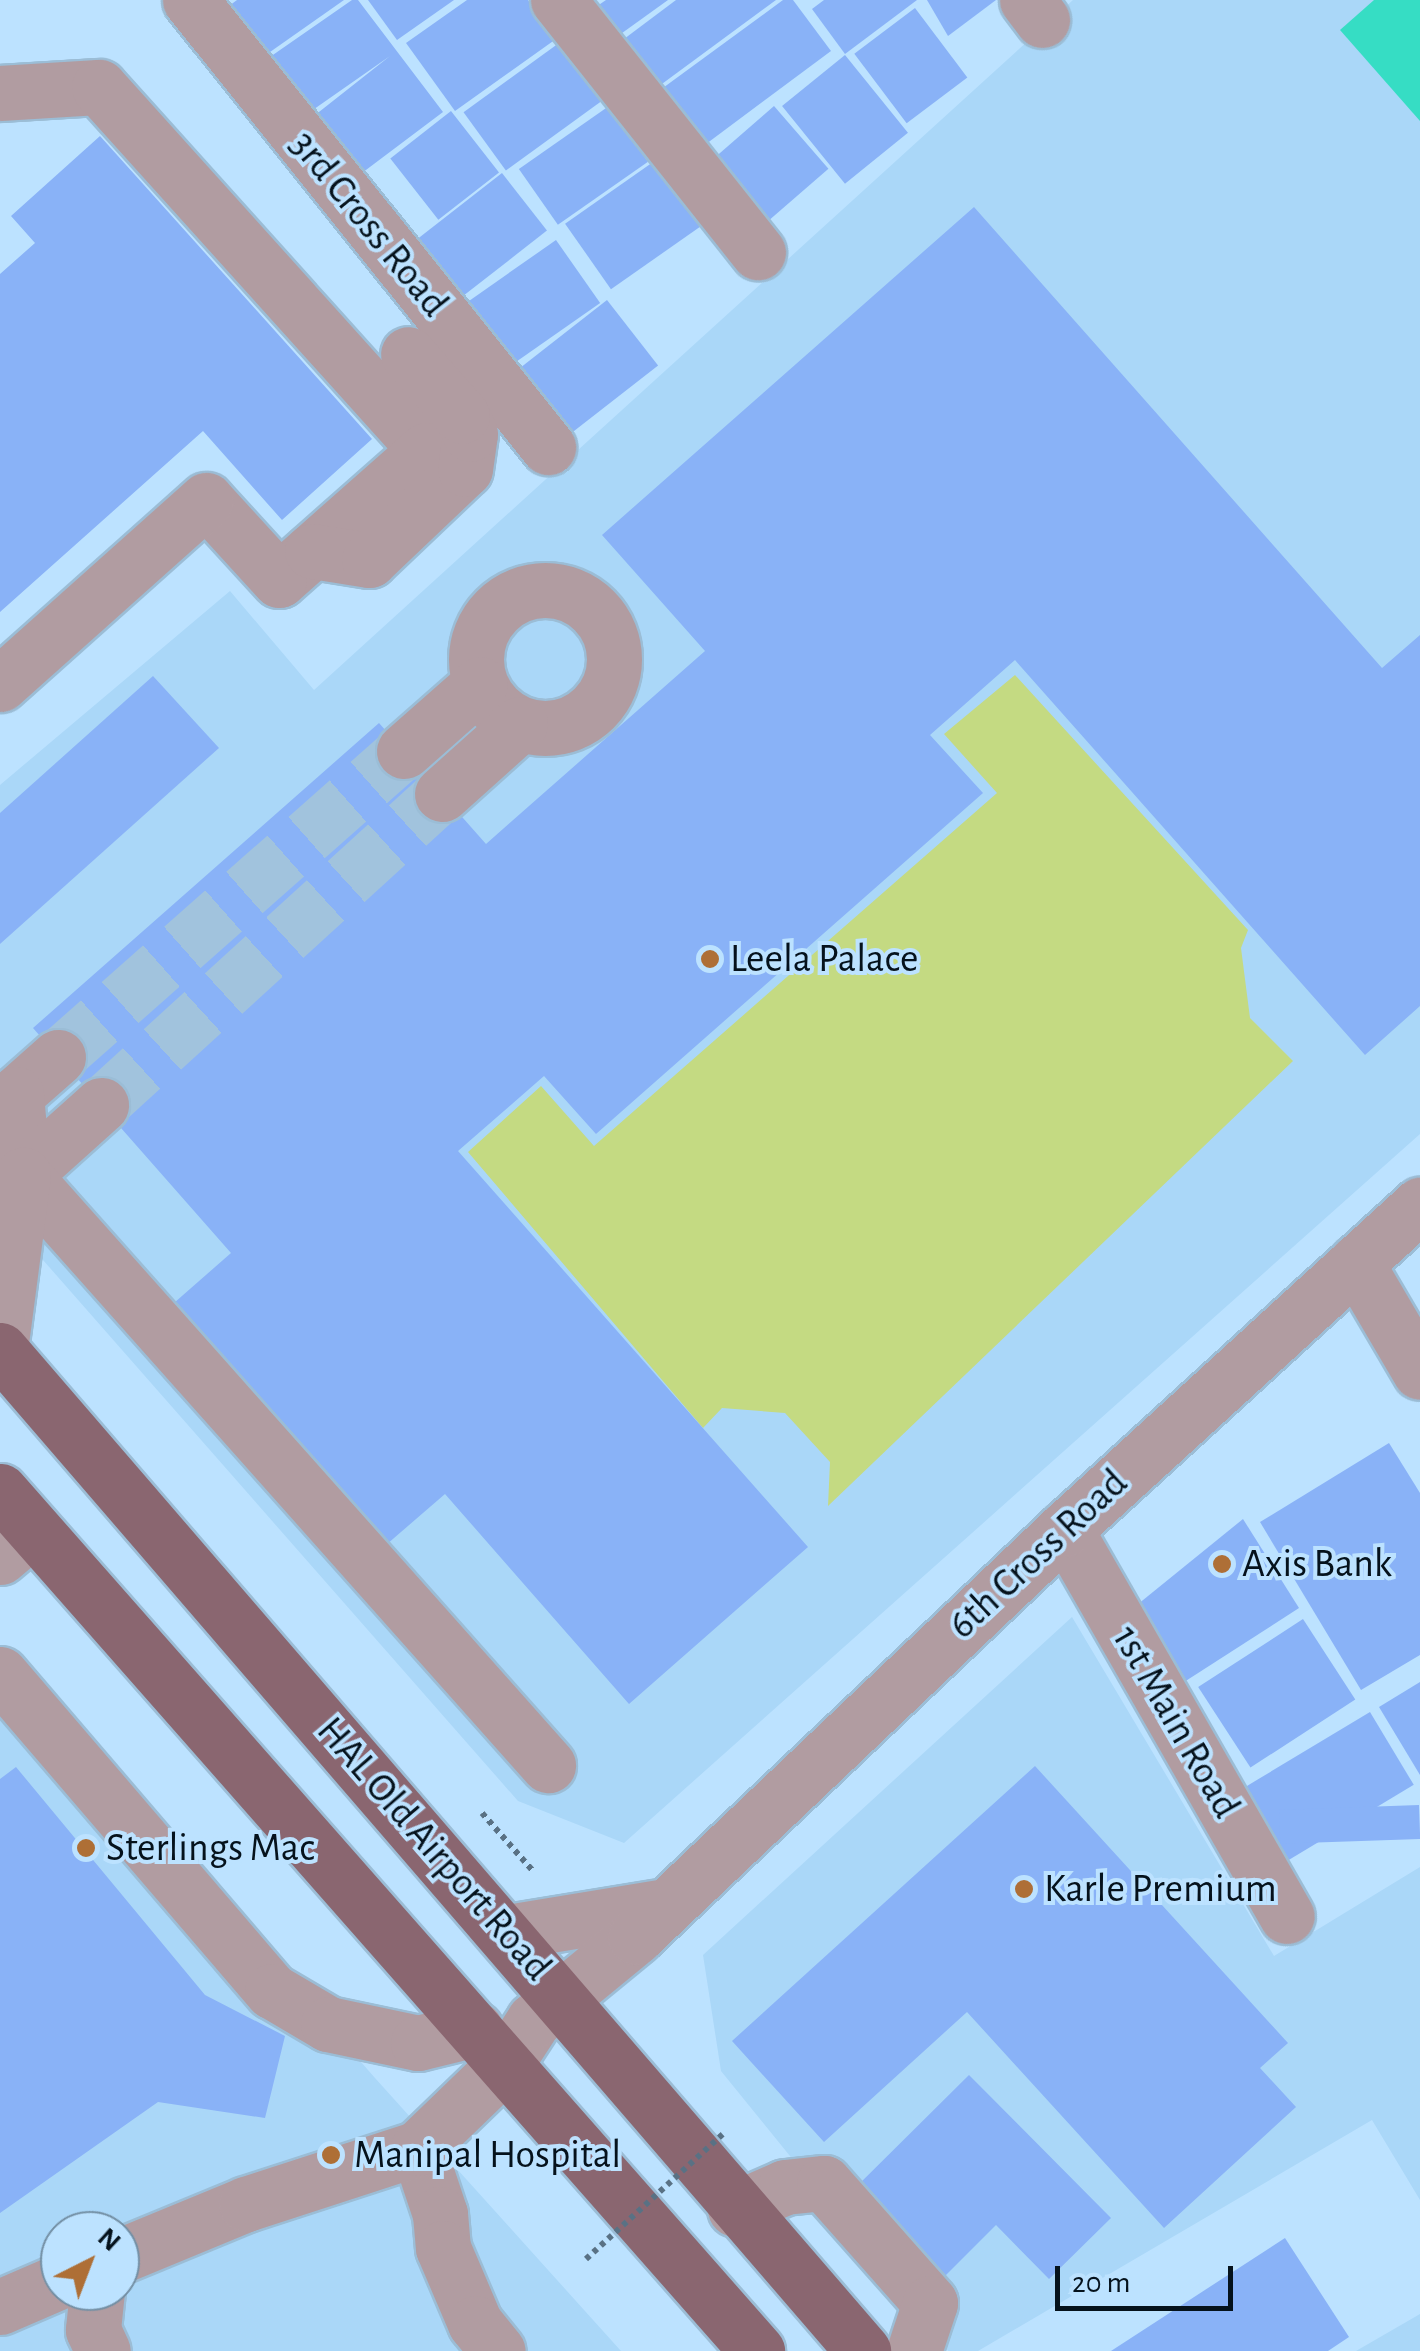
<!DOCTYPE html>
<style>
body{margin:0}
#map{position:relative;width:1420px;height:2351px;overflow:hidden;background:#bce2ff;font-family:"Alegreya Sans",sans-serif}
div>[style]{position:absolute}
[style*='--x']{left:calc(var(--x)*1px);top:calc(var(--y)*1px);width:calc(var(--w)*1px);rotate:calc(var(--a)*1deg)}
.built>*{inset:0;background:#aad7f8}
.green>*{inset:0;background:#c4da82}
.water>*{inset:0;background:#36ddc4}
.building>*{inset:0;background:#89b2f7;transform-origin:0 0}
.minor-tunnel>*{height:55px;margin-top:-27.5px;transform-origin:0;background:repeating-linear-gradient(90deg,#a1c3dd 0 55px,transparent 0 83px)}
.path>*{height:6px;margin-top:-3px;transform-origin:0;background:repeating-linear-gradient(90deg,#597184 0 5px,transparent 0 10px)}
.roads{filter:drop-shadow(2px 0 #9bbdd6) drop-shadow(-2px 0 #9bbdd6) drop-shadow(0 2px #9bbdd6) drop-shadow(0 -2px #9bbdd6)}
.minor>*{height:55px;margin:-27.5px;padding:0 27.5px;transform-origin:27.5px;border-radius:27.5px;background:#b19ca1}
.minor>.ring{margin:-27.5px;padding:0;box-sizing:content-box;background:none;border:55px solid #b19ca1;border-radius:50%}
.major>*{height:55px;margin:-27.5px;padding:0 27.5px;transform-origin:27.5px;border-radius:27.5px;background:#8a6670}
.path-bridge>*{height:6px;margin-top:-3px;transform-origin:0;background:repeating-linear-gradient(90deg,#597184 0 5px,transparent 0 10px)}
.dots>*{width:28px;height:28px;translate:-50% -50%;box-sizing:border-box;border:5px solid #bce2ff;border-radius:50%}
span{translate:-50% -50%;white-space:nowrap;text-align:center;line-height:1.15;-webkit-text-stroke:8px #bce2ff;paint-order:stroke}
.street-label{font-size:40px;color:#05121c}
.poi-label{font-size:40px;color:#05121c}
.left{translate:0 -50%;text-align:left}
.north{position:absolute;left:40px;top:2211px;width:100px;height:100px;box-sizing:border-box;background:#bce2ff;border:2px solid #738fa4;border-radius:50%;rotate:42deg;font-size:28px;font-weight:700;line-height:40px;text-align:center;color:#05121c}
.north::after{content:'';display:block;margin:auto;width:35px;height:45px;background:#ae6f36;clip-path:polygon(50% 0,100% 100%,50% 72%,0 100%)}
.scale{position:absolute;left:1055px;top:2266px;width:178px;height:45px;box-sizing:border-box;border:5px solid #05121c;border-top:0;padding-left:12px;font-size:30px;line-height:35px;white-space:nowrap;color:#05121c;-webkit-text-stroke:8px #bce2ff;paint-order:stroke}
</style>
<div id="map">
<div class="built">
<i style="clip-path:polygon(1073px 0,1420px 0,1420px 1134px,624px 1843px,518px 1801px,0 1211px,0 785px,230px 591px,314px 690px)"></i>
<i style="clip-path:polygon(1072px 1617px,1274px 1956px,1420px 1867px,1420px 2200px,1372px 2120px,978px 2351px,948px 2351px,721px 2071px,703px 1955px)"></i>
<i style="clip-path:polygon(evenodd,0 1650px,375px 2078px,621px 2351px,0 2351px,0 1650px,60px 2231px,120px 2231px,120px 2291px,60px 2291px,60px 2231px)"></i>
<i style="clip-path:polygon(1420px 2314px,1420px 2351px,1356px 2351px)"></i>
</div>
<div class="green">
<i style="clip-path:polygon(1015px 675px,1248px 930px,1241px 948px,1250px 1018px,1293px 1061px,828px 1506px,830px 1462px,785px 1413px,722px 1408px,703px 1428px,468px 1152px,541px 1086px,594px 1146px,997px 793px,944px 734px)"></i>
</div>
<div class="water">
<i style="clip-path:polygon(1374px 0,1420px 0,1420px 121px,1340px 30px)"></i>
</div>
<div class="building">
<i style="clip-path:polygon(237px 0,344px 0,253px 64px,218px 14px)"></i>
<i style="clip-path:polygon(352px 0,358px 0,443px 112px,350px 182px,305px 123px,390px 56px,297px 121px,257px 66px)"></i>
<i style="clip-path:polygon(368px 0,454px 0,397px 40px)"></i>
<i style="clip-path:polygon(467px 0,528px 0,556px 39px,455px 111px,406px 43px)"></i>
<i style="clip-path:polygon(606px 0,668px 0,611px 41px,590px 11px)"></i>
<i style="clip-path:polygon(676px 0,776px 0,651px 92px,616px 45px)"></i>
<i style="clip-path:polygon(783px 0,793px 0,831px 51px,698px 150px,656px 93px)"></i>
<i style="clip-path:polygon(824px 0,917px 0,845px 54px,812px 9px)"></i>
<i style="clip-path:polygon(927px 0,996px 0,948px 36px)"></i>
<i style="left:915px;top:8px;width:87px;height:76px;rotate:53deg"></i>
<i style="left:559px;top:43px;width:72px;height:118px;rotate:54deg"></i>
<i style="left:845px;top:55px;width:100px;height:81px;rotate:51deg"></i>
<i style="left:609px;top:106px;width:68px;height:110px;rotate:55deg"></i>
<i style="left:774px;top:106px;width:83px;height:86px;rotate:49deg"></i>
<i style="left:451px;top:111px;width:78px;height:77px;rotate:52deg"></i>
<i style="clip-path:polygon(100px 136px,372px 439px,282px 520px,203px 431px,0 612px,0 274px,35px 243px,11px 216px)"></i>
<i style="left:656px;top:160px;width:80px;height:111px;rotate:55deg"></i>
<i style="left:502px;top:173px;width:73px;height:111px;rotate:52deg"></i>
<i style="clip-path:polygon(974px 207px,1382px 668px,1420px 635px,1420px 1006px,1365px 1055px,1015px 660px,930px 735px,983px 793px,596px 1134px,544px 1076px,458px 1151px,808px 1547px,629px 1704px,445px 1494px,379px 1551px,166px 1310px,231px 1253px,33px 1028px,379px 723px,486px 844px,705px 651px,602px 535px)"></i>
<i style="left:556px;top:240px;width:77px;height:121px;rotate:55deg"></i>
<i style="left:607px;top:300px;width:83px;height:125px;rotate:52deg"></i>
<i style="clip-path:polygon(153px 676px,219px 748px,0 944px,0 813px)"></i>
<i style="clip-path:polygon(1389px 1443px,1420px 1493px,1420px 1655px,1361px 1690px,1260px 1522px)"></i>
<i style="clip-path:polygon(1243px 1519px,1299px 1608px,1181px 1684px,1132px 1609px)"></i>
<i style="left:1303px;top:1619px;width:96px;height:125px;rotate:57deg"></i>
<i style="clip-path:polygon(1420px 1682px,1420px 1775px,1379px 1707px)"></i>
<i style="left:1370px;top:1712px;width:85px;height:158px;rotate:59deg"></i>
<i style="clip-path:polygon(1035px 1766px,1288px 2043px,1260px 2068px,1296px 2107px,1164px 2228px,967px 2012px,824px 2142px,732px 2041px)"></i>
<i style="clip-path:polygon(16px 1767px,205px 1995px,285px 2036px,265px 2118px,158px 2102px,0 2213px,0 1779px)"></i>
<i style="left:1419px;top:1805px;width:34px;height:140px;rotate:88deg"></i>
<i style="clip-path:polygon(969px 2075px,1111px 2218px,1049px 2279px,996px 2225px,935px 2286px,846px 2197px)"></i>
<i style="clip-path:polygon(1285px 2238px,1349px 2337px,1328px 2351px,1111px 2351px)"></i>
</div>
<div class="minor-tunnel">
<i style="--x:58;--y:1057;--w:462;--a:-41.5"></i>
<i style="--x:101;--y:1105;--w:462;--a:-42.4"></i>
</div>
<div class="path">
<i style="--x:482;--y:1813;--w:77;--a:48.7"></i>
</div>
<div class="roads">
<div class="minor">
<i style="--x:190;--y:0;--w:573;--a:51.31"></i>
<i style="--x:558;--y:0;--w:322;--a:51.6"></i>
<i style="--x:1027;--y:0;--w:25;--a:53"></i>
<i style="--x:0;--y:93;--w:99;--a:-3.5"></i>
<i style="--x:99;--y:87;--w:489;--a:48"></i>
<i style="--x:426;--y:450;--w:196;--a:138.5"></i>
<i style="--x:279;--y:580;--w:108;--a:-132.4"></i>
<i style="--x:206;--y:500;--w:276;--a:138.2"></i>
<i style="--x:312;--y:551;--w:58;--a:9"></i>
<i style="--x:369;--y:560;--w:132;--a:-43.5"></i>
<i style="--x:465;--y:469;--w:35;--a:-82"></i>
<i style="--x:470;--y:434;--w:20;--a:-114"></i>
<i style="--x:462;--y:416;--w:82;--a:-131.1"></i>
<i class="ring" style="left:476px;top:590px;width:83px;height:83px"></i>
<i style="--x:404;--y:751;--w:101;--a:-41.4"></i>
<i style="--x:442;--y:794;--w:105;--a:-41.9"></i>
<i style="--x:58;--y:1057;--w:56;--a:138.6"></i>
<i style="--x:16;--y:1094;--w:81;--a:85.1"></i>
<i style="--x:23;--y:1175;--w:105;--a:-41.9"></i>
<i style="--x:23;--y:1175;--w:790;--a:48.34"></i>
<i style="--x:1356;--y:1263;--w:126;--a:59.6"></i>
<i style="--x:0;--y:1350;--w:177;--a:-82.5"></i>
<i style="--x:1065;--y:1529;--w:446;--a:60.2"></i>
<i style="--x:0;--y:1557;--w:43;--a:-40.3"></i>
<i style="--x:0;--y:1674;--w:418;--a:49.4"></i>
<i style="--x:272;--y:1991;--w:65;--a:30.5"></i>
<i style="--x:328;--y:2024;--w:92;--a:11.9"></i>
<i style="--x:418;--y:2043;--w:59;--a:-13.8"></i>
<i style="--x:508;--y:1932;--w:153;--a:-9.4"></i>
<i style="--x:418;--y:2148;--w:70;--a:71.6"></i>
<i style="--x:440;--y:2214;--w:34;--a:85"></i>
<i style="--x:443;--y:2248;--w:82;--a:66.9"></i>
<i style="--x:475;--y:2323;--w:36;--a:51"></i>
<i style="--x:735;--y:2209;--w:55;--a:-23.7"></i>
<i style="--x:785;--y:2187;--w:39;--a:-6"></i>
<i style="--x:824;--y:2183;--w:160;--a:48.5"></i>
<i style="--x:930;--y:2303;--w:51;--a:108.4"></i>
<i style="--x:120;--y:2256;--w:136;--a:-22.4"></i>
<i style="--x:246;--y:2204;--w:181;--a:-18"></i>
<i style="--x:418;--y:2148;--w:122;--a:-44"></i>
<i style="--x:506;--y:2063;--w:51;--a:-56.9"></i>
<i style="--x:534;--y:2020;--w:131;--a:-39.4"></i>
<i style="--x:635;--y:1937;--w:593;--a:-43.5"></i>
<i style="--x:1065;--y:1529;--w:481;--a:-42.4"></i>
<i style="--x:97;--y:2291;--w:39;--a:96"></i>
<i style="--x:93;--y:2330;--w:23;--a:65"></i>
<i style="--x:0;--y:2307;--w:65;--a:-23.4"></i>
</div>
<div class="major">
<i style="--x:0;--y:1350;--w:1322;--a:49.23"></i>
<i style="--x:0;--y:1491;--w:1146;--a:48.64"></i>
</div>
</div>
<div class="path-bridge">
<i style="--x:586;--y:2259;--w:190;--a:-42.4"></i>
</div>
<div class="dots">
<i style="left:710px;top:959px;background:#ae6f36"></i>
<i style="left:1222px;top:1564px;background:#ae6f36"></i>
<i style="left:86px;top:1848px;background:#ae6f36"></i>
<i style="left:1024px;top:1889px;background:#ae6f36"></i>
<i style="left:331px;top:2155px;background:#ae6f36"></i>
</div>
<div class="street-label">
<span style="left:369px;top:224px;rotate:51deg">3rd Cross Road</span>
<span style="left:1038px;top:1554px;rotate:-43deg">6th Cross Road</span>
<span style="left:1176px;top:1722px;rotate:60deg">1st Main Road</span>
<span style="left:434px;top:1849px;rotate:49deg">HAL Old Airport Road</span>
</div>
<div class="poi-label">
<span class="left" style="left:730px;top:959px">Leela Palace</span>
<span class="left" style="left:1242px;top:1564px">Axis Bank</span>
<span class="left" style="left:106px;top:1848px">Sterlings Mac</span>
<span class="left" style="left:1044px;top:1889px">Karle Premium</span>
<span class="left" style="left:354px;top:2155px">Manipal Hospital</span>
</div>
<div class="north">N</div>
<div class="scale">20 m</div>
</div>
